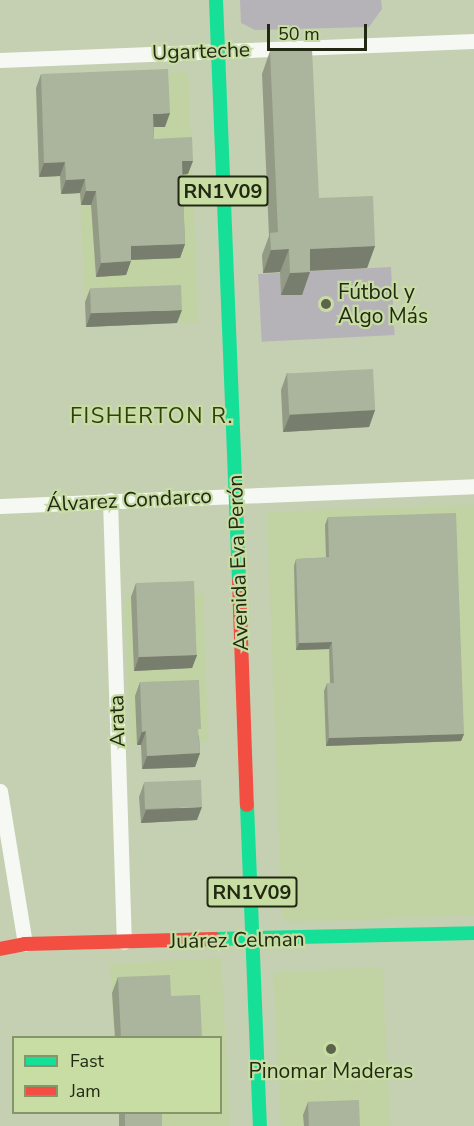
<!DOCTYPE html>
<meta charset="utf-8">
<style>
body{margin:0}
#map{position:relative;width:474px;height:1126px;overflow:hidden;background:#c4d0b1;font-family:"Nunito Sans",sans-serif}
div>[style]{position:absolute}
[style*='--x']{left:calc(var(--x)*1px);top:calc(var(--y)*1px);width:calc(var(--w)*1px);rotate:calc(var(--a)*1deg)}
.built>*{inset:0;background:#c1d3a2;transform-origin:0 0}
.green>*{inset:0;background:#b6b3b8;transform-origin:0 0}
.street>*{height:15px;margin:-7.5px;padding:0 7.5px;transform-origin:7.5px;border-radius:7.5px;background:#f6f8f3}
.fast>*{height:14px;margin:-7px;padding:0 7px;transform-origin:7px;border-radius:7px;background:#16e098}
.jam>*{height:14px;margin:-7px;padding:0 7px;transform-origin:7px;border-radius:7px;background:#f24e42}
.wall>*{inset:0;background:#939b86;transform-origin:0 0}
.shaded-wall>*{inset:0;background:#787e6d}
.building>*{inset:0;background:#abb49c;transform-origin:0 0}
.dots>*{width:16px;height:16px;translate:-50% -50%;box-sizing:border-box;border:3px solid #c8dda4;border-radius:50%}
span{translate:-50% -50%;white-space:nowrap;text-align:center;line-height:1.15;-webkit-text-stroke:4.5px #c8dda4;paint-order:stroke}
.shield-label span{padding:2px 4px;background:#c8dda4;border:2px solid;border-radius:4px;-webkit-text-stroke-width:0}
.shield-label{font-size:20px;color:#222913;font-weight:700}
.street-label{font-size:21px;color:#222913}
.poi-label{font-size:21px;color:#222913}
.left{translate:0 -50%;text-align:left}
.neighbourhood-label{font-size:22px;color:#31400a;letter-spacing:1.5px}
.legend{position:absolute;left:12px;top:1036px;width:210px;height:78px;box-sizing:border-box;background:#c8dda4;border:2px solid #86956a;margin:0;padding:8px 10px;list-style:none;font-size:18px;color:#222913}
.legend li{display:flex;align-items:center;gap:12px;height:30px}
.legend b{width:30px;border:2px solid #86956a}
.scale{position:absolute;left:267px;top:24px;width:100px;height:27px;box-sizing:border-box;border:3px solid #222913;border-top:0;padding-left:8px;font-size:18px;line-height:21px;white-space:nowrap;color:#222913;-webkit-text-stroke:4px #c8dda4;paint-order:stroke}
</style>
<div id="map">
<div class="built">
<i style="clip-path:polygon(188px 72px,198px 322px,86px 327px,80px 193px,61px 194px,60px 176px,39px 177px,36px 88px,60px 77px)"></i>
<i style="clip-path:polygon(474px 505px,474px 915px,287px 922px,282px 915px,267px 512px)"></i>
<i style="left:203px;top:594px;width:148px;height:78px;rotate:88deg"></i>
<i style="clip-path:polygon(221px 958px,230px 1126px,119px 1126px,119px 1113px,220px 1112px,220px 1038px,114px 1037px,110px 964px)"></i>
<i style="left:382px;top:967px;width:159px;height:109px;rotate:87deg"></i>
</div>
<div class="green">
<i style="clip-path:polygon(240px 0,381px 0,382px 9px,369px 27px,255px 30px,241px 23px)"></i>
<i style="left:391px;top:267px;width:68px;height:133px;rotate:87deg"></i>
</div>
<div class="street">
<i style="--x:0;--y:60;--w:474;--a:-2.3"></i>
<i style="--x:110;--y:500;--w:442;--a:88.2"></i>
<i style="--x:0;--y:506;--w:474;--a:-2.4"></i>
<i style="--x:0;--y:791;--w:155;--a:80.7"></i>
</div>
<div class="fast">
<i style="--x:216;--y:0;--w:581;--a:87.73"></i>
<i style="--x:247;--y:805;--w:321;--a:87.7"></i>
<i style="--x:215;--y:939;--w:259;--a:-1.3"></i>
</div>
<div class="jam">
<i style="--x:239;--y:581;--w:224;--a:88"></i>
<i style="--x:0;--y:949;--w:25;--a:-11"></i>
<i style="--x:25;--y:944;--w:190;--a:-1.5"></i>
</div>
<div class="wall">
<i style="clip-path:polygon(270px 51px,319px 198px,375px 246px,367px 268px,310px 271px,302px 295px,281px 295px,280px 272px,263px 273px,262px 255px,269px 236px,262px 74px)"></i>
<i style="clip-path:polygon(41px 74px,165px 127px,154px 127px,154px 139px,188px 174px,182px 175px,185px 244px,180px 258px,131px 260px,126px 275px,96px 277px,91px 205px,81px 205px,80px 193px,61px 194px,60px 176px,39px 177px,36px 88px)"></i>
<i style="clip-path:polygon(90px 289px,177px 323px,86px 327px,85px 302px)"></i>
<i style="clip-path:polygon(287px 373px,375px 410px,369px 427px,283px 432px,281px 390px)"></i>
<i style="clip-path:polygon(328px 517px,464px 734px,461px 741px,326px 746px,324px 691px,327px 683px,330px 683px,329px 649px,296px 650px,294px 566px,296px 559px,326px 558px,325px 525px)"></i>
<i style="clip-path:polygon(136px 583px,197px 655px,192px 668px,134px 671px,131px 597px)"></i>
<i style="clip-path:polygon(140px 682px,199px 736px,200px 753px,195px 767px,142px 769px,141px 745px,137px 745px,135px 696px)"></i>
<i style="clip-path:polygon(144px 783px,197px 820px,141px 823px,139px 797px)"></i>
<i style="clip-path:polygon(118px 977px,171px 996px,202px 1038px,115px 1038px,112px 993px)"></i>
<i style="clip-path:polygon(308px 1102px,360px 1126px,304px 1126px,303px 1115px)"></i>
<i style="left:119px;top:1113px;width:43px;height:13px"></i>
</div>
<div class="shaded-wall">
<i style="clip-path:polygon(170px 113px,165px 127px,148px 127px,153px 114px)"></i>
<i style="clip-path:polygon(182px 161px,193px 161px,188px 174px,177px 175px)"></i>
<i style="clip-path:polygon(65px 162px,60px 176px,39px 177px,44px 163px)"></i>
<i style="clip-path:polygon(85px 179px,80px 193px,61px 194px,66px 180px)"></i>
<i style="clip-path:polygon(86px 191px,96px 191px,91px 205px,81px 205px)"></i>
<i style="clip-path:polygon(185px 244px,180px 258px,126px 260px,131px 246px)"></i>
<i style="clip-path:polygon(375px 246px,367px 268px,302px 271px,310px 249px)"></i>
<i style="clip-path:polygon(289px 249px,280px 272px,263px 273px,271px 250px)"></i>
<i style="clip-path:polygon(131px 261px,126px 275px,96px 277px,101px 263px)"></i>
<i style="clip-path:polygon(310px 272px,302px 295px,281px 295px,290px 273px)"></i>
<i style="clip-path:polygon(182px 310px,177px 323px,86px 327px,91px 313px)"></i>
<i style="clip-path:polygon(375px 410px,369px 427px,283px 432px,290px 415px)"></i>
<i style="clip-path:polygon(332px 642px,329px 649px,296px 650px,299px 643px)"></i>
<i style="clip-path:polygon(197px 655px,192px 668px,134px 671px,139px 657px)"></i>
<i style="clip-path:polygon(146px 731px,141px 745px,137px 745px,142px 732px)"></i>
<i style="clip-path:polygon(464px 734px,461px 741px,326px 746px,329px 738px)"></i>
<i style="clip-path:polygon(200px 753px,195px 767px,142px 769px,147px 756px)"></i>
<i style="clip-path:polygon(202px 807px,197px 820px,141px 823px,146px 810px)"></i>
</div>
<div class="building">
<i style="clip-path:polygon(312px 49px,319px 198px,373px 196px,375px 246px,310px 249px,310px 272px,290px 273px,289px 249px,271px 250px,270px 233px,278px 232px,270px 51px)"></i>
<i style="clip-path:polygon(168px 69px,170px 113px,153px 114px,154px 139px,192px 137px,193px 161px,182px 161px,185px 244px,131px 246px,131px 261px,101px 263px,96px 191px,86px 191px,85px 179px,66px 180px,65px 162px,44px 163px,41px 74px)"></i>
<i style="left:181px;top:285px;width:25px;height:91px;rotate:88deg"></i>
<i style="left:373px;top:369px;width:41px;height:86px;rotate:87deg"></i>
<i style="clip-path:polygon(456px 513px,464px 734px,329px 738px,327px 683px,334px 683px,332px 642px,299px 643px,296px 559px,329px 557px,328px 517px)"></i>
<i style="left:194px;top:581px;width:74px;height:58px;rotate:88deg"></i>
<i style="clip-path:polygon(199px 680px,201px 729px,198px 729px,200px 753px,147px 756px,146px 731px,142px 732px,140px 682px)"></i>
<i style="left:201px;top:780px;width:27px;height:57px;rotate:88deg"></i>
<i style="clip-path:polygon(170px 975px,171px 996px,200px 995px,202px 1038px,121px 1038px,118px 977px)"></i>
<i style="left:359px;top:1100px;width:26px;height:51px;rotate:88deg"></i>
<i style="left:125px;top:1113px;width:37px;height:13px"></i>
</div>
<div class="dots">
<i style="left:326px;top:304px;background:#5b634a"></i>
<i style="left:331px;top:1049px;background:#5b634a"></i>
</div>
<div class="shield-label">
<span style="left:223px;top:191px">RN1V09</span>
<span style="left:252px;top:892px">RN1V09</span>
</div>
<div class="street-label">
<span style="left:201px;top:51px;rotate:-2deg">Ugarteche</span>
<span style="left:129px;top:500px;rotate:-3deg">Álvarez Condarco</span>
<span style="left:238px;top:563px;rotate:-92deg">Avenida Eva Perón</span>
<span style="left:117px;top:721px;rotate:-92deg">Arata</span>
<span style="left:237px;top:940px;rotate:-1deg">Juárez Celman</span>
</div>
<div class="poi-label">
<span class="left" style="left:338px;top:304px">Fútbol y<br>Algo Más</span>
<span style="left:331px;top:1071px">Pinomar Maderas</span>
</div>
<div class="neighbourhood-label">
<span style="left:152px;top:417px">FISHERTON R.</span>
</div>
<ul class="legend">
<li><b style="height:8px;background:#16e098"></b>Fast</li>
<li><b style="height:8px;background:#f24e42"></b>Jam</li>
</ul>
<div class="scale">50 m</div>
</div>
